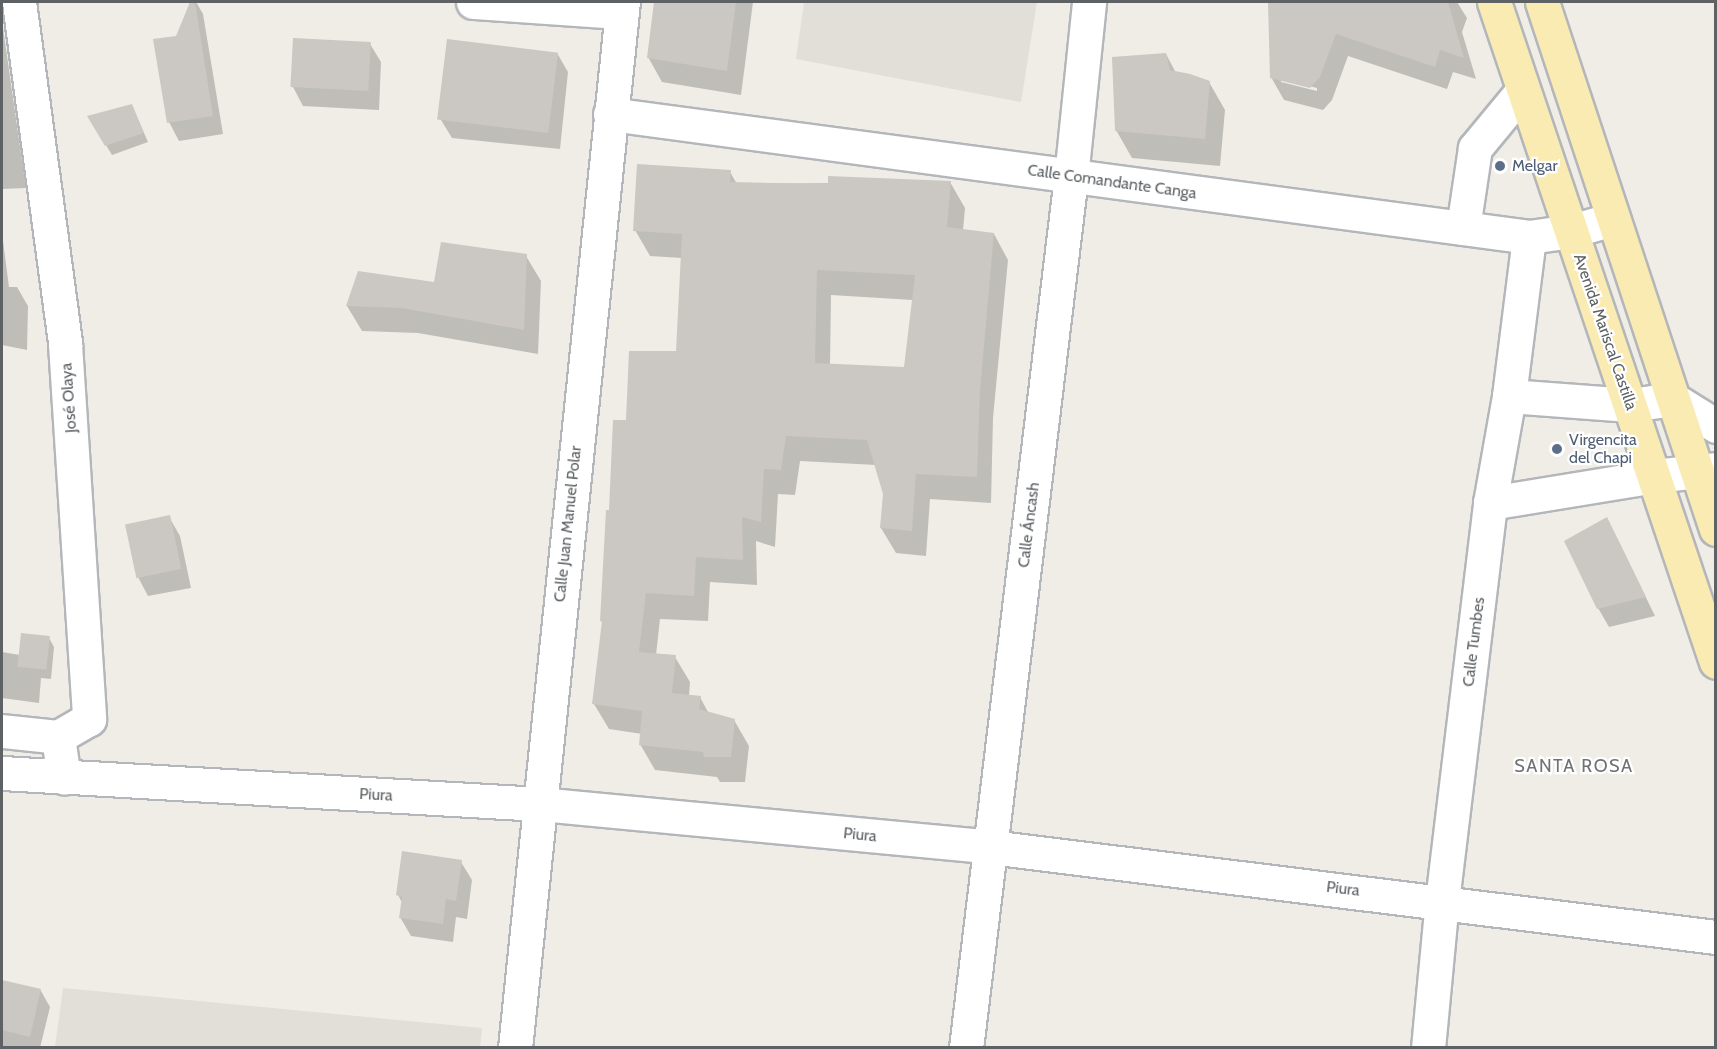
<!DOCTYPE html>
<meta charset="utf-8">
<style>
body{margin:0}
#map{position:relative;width:1717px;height:1049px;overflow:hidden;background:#efede6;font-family:Cabin,sans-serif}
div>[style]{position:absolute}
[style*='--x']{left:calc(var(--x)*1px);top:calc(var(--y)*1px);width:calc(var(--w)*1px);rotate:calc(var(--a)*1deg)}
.education>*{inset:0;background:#e2ded8}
.shadow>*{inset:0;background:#0003}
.building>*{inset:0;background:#cbc7c3;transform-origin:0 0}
.roads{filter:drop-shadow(2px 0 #b3b6ba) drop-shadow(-2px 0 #b3b6ba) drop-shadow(0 2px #b3b6ba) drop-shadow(0 -2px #b3b6ba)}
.minor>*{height:33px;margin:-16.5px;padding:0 16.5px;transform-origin:16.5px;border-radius:16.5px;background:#fff}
.major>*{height:33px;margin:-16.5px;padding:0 16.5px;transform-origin:16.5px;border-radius:16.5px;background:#f9ebb1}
.dots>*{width:16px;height:16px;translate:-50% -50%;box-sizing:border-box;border:3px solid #fff;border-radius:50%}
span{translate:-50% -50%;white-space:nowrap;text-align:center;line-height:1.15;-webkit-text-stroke:4.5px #fff;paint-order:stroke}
.service-label{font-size:16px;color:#4e5e75}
.left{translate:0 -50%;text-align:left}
.street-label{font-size:16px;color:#5e6265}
.neighbourhood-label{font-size:18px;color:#6f7377;letter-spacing:1.5px}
.frame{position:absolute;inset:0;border:3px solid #5e6265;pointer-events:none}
</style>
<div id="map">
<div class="education">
<i style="clip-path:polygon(804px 2px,1037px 2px,1021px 102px,796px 59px)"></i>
<i style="clip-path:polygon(63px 988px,482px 1028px,480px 1047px,55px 1047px)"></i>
</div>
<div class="shadow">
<i style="clip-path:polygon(192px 2px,196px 2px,203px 14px,223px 134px,179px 141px,169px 122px,177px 37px)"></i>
<i style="clip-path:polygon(655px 2px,753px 2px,741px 95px,662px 82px,648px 57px)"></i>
<i style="clip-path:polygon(evenodd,1270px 2px,1457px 2px,1467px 18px,1462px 32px,1476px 79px,1453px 72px,1447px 89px,1348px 56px,1332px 100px,1323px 110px,1284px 100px,1271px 77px,1270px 2px,1281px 79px,1317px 88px,1317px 91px,1281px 82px,1281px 79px)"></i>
<i style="clip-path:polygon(2px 19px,2px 21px,26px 188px,2px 189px)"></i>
<i style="clip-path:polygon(370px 44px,381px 62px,379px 110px,303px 106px,293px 87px)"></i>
<i style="clip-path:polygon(557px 53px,568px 72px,560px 149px,452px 138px,441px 120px)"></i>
<i style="clip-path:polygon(1166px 54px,1176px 73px,1209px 82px,1225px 110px,1220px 166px,1132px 158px,1116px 130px)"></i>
<i style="clip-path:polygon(132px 106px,148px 142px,112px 155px,89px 117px)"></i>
<i style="clip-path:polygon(evenodd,730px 172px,737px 184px,950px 182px,965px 208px,963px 230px,994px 234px,1008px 260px,993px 418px,991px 503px,930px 499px,926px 556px,896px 553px,881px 528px,884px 494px,876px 465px,800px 461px,795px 495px,778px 494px,775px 547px,756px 541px,757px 585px,710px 582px,708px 621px,660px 619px,656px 655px,675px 657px,690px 682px,689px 696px,700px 697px,709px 714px,734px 720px,749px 746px,745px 782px,720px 782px,717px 777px,655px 770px,640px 744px,642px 734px,609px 729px,594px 704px,603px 624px,601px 621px,628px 422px,678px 352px,682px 258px,650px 256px,635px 230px,730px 172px,831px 295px,913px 300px,905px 369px,830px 365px,831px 295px)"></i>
<i style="clip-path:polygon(2px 233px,9px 287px,17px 287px,28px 306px,27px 350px,2px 345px)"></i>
<i style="clip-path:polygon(526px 256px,541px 281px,538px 354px,418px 333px,362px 331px,347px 306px,435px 284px)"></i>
<i style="clip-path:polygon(169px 517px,180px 536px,191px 588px,148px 596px,138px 577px)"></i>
<i style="clip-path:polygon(1617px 538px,1655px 616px,1609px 627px,1598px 608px)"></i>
<i style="clip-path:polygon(49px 638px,54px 647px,51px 679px,41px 678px,39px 703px,2px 698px,2px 652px,20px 655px)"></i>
<i style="clip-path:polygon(461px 862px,472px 880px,467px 919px,456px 917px,453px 942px,411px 936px,400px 917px,403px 904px,398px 895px)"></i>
<i style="clip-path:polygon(2px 981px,41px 991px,50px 1007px,40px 1048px,2px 1048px)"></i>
</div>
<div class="building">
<i style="clip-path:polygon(190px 2px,195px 2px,213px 116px,167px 123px,153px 39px,176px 36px)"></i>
<i style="clip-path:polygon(654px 2px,736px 2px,727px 71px,647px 58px)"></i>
<i style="clip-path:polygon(1268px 2px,1448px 2px,1464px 58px,1440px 50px,1435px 67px,1336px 34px,1320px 77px,1310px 88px,1270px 78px)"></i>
<i style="left:293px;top:38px;width:78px;height:49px;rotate:3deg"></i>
<i style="left:447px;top:39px;width:112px;height:81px;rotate:7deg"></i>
<i style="clip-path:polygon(1166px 53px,1170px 70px,1190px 74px,1210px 81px,1205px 139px,1115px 131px,1112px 57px)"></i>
<i style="clip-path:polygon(132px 104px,144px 133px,105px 146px,87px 116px)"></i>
<i style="clip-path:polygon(evenodd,637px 164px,731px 170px,730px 182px,828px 184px,828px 176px,951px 181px,947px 227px,994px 233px,980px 391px,977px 477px,916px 474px,912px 531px,880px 528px,883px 494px,867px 440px,786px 436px,781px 470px,764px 469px,761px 522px,742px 517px,743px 560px,696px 557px,694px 596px,646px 593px,639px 652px,676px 655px,672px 693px,701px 696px,699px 709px,735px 719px,731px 757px,704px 757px,703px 752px,639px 745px,642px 711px,592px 704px,602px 621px,600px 621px,606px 510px,609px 510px,613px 420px,626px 420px,629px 351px,676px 351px,682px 234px,633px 231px,637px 164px,817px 270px,915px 275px,904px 367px,815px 363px,817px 270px)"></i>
<i style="clip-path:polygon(441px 242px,527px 254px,524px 330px,402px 308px,346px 306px,358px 271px,434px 282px)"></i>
<i style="left:170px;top:515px;width:55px;height:46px;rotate:78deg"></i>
<i style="clip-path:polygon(1607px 517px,1646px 597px,1597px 609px,1564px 541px)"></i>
<i style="left:21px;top:633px;width:29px;height:34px;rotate:6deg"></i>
<i style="clip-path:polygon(402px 851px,462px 860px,456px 901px,446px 899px,443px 924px,399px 918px,402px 897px,396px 895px)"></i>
<i style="clip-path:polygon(2px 980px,41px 989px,30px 1037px,2px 1030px)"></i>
</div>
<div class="roads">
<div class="minor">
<i style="--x:19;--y:2;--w:345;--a:82.3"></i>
<i style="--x:65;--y:344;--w:376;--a:86.3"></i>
<i style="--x:89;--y:719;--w:36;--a:150"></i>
<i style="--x:58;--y:737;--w:41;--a:81.7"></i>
<i style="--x:473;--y:2;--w:148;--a:3.9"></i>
<i style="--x:610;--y:114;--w:927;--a:7.62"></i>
<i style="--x:1529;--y:237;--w:42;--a:-8.1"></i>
<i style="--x:1571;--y:231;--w:44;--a:-15.9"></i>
<i style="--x:1463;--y:228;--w:81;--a:-81.5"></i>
<i style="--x:1475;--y:148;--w:75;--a:-50.4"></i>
<i style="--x:1509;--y:396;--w:121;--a:4.3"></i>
<i style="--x:1630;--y:405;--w:43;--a:-7.9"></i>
<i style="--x:1673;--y:399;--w:51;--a:32.1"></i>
<i style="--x:1490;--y:503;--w:166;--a:-9.3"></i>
<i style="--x:1654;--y:476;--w:62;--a:-6.4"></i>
<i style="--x:2;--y:731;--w:56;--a:6.1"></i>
<i style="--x:2;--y:773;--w:538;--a:3.3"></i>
<i style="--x:539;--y:804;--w:453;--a:5.4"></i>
<i style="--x:990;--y:847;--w:732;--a:7.07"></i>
<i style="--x:515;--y:1048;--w:1052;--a:-84.11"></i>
<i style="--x:966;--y:1048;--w:877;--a:-83.13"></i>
<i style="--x:1071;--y:177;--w:176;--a:-84.1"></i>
<i style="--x:1428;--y:1048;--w:148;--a:-84.6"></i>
<i style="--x:1442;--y:901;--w:401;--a:-83.1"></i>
<i style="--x:1490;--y:503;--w:109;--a:-79.9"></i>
<i style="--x:1509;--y:396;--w:160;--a:-82.8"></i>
</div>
<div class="major">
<i style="--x:1494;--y:2;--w:696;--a:71.41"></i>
<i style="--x:1542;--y:2;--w:555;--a:71.73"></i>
</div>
</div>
<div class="dots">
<i style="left:1500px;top:166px;background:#5c6f8a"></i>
<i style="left:1557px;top:449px;background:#5c6f8a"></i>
</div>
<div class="service-label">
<span class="left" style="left:1512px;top:166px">Melgar</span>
<span class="left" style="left:1569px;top:449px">Virgencita<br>del Chapi</span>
</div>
<div class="street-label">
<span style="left:1112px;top:182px;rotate:8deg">Calle Comandante Canga</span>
<span style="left:1605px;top:332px;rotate:71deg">Avenida Mariscal Castilla</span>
<span style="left:69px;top:398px;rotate:-94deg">José Olaya</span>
<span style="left:568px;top:524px;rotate:-84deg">Calle Juan Manuel Polar</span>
<span style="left:1029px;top:525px;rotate:-83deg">Calle Áncash</span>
<span style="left:1474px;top:642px;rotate:-83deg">Calle Tumbes</span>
<span style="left:376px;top:795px;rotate:3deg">Piura</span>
<span style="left:860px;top:835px;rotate:6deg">Piura</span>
<span style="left:1343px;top:889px;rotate:7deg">Piura</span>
</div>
<div class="neighbourhood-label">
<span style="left:1574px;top:766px">SANTA ROSA</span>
</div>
<div class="frame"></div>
</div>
